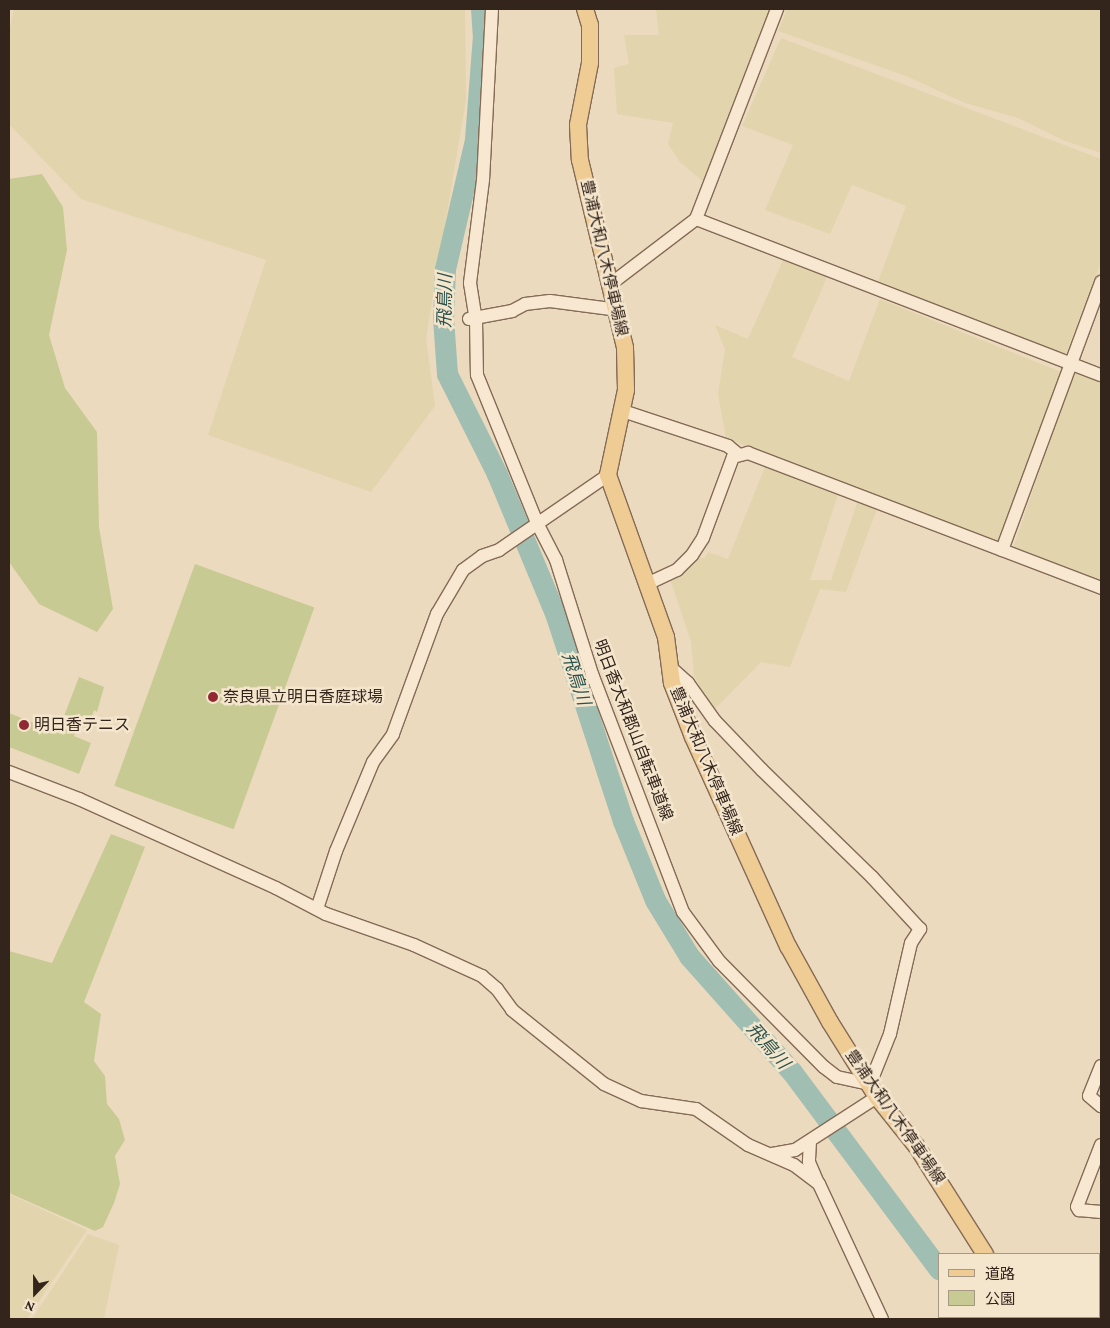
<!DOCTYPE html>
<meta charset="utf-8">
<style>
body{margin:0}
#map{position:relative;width:1110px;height:1328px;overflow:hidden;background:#ecdabe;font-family:"Crimson Pro","Noto Sans JP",serif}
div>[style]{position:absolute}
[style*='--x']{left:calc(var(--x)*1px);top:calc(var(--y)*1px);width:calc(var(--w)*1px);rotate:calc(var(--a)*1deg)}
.farmland>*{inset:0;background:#e2d4ac}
.green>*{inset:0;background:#c8ca93;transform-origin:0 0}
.river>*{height:21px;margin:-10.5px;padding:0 10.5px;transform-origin:10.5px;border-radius:10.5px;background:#a1beb3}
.roads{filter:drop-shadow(1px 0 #846b57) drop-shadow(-1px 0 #846b57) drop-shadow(0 1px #846b57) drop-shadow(0 -1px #846b57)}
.minor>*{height:12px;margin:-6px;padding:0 6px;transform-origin:6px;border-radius:6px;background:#f8e8d1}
.major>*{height:16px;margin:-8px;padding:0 8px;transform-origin:8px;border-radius:8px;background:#f0cc95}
.dots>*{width:14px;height:14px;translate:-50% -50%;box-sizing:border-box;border:2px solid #f4e5cd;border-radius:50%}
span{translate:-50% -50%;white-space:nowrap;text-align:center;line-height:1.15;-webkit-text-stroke:5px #f4e5cd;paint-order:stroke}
.street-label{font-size:16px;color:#34251c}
.poi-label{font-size:16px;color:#34251c}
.left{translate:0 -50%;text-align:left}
.water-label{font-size:18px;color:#2b534d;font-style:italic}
.frame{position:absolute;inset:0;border:10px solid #34251c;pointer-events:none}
.legend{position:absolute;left:938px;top:1253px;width:162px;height:65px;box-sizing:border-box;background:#f4e5cd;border:1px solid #a79886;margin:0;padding:6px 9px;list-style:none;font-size:15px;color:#34251c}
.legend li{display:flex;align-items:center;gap:10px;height:25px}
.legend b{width:25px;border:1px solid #a79886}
.north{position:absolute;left:10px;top:1268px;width:50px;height:50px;-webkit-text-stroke:4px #f4e5cd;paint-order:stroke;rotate:202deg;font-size:14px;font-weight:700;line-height:20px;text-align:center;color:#34251c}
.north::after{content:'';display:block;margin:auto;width:18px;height:22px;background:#34251c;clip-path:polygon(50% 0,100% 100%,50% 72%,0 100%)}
</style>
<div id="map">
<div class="farmland">
<i style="clip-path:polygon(14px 9px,465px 9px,466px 100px,426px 338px,435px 406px,371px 492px,208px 435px,266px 260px,81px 199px,9px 124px,9px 33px)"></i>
<i style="clip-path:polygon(656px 9px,773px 9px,707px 185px,680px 162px,668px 144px,673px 123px,617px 114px,614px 68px,629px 64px,624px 35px,659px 35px)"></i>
<i style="clip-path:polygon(787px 9px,1101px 9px,1101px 153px,1065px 141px,1018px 118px,965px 103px,906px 76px,778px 31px)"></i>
<i style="clip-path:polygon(781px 38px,1101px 159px,1101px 262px,1066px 353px,1061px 354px,878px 282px,906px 206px,852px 185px,830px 234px,765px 210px,793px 145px,742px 126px)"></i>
<i style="clip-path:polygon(783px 260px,828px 275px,792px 357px,849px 381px,880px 299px,1061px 372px,1001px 541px,994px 542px,726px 438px,718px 394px,725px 349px,715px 325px,748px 339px)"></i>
<i style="clip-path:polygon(1077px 373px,1101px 383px,1101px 581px,1013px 548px,1072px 377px)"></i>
<i style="clip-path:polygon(765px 467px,838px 495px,810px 580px,831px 580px,858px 500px,877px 509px,846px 592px,820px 589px,790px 667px,761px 662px,713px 711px,694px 676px,691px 642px,670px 579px,689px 568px,699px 556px,704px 559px,708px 552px,728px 559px)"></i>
<i style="clip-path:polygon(9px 1194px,87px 1230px,27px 1319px,9px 1319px)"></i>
<i style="clip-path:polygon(88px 1234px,119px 1245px,104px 1319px,32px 1319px)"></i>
</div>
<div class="green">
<i style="clip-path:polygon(42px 174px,63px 207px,67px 250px,49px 335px,65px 388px,97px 432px,99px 527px,113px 609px,97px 632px,39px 604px,9px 562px,9px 179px)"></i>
<i style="left:195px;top:564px;width:127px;height:236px;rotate:20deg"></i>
<i style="clip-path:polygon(79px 677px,104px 687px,97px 712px,94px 710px,91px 719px,82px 716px,74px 736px,91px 743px,79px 774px,9px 747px,9px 713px,64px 735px,67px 727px,61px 724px)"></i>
<i style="clip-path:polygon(111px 834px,145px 847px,84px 1002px,101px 1014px,94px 1061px,105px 1076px,107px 1104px,119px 1119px,125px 1140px,115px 1156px,120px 1184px,114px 1203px,103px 1227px,95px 1231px,9px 1193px,9px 951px,52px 963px)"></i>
</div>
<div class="river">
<i style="--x:481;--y:9;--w:26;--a:86"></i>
<i style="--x:483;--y:35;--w:105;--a:94.4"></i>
<i style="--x:475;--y:140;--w:132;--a:103.1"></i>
<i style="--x:445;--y:269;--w:49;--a:92.3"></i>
<i style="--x:443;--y:318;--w:56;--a:85.9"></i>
<i style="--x:447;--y:374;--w:112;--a:63.4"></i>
<i style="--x:497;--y:474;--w:154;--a:67.4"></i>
<i style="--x:556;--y:616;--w:216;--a:71.9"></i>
<i style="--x:623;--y:821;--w:85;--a:67.9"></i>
<i style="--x:655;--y:900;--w:66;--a:58.7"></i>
<i style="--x:689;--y:956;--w:155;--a:48.4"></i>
<i style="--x:792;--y:1072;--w:246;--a:53.3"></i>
<i style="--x:964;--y:1317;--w:3;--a:45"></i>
</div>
<div class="roads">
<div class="minor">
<i style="--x:492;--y:9;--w:171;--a:93"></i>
<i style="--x:483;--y:180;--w:104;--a:97.2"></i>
<i style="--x:470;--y:283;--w:37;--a:81"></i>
<i style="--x:476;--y:320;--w:55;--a:89"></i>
<i style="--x:477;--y:375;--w:160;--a:67.9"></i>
<i style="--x:537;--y:523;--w:42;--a:62.8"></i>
<i style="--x:556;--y:560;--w:120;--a:72.5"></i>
<i style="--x:592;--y:674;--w:255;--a:69.1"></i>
<i style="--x:683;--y:912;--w:61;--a:53.7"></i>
<i style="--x:719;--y:961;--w:149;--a:45.3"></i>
<i style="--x:824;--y:1067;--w:16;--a:38"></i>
<i style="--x:837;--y:1077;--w:34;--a:12"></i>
<i style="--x:870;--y:1084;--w:54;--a:-68.2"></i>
<i style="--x:890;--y:1034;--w:93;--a:-77"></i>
<i style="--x:911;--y:943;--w:17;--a:-57"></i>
<i style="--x:920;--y:929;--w:71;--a:-132.7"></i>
<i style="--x:872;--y:877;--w:153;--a:-135.8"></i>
<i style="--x:762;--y:770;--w:68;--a:-133.8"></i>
<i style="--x:715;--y:721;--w:47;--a:-125.4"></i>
<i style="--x:688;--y:683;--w:24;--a:-138"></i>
<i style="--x:696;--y:219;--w:434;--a:21.1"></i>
<i style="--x:612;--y:283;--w:106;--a:-37.3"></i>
<i style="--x:696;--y:219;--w:225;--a:-68.9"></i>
<i style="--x:469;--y:319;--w:44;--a:-10.5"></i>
<i style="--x:512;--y:311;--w:15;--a:-28"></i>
<i style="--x:525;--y:304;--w:25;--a:-7"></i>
<i style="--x:550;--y:301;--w:69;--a:7.5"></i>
<i style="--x:623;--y:411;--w:111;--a:18.4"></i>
<i style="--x:728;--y:446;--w:14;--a:39"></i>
<i style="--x:1002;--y:550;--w:286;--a:-69.7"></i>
<i style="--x:649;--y:583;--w:31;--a:-25"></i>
<i style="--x:677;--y:570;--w:21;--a:-45"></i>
<i style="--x:692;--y:555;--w:20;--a:-57"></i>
<i style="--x:703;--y:538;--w:86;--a:-69.7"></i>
<i style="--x:733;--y:457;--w:16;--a:-15"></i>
<i style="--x:748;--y:453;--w:378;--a:20.9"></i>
<i style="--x:9;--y:772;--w:75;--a:21.1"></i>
<i style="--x:79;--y:799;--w:216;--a:24.3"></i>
<i style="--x:276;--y:888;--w:56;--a:27.5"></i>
<i style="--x:326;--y:914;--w:93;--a:19.4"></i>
<i style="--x:414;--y:945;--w:75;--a:24.5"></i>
<i style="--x:482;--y:976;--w:20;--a:41"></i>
<i style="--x:497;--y:989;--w:26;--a:54"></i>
<i style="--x:512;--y:1010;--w:118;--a:38.8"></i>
<i style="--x:604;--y:1084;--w:41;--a:24.7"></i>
<i style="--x:641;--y:1101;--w:56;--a:8.3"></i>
<i style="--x:696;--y:1109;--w:63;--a:34.7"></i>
<i style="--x:748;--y:1145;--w:50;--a:23.5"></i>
<i style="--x:794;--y:1165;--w:31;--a:37"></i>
<i style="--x:819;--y:1184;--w:149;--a:65"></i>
<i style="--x:317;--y:909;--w:61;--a:-71.9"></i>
<i style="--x:336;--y:851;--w:96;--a:-67.4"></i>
<i style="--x:373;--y:762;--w:34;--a:-54"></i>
<i style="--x:393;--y:734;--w:128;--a:-69.9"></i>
<i style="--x:437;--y:614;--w:51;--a:-59.4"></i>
<i style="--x:463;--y:570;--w:24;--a:-36"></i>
<i style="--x:482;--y:556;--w:18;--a:-19"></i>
<i style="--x:499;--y:550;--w:132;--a:-34.5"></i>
<i style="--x:1101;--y:1066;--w:32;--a:112"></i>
<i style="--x:1089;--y:1096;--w:16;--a:40"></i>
<i style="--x:810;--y:1141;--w:21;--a:93"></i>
<i style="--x:809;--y:1162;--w:21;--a:67"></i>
<i style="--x:1101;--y:1145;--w:66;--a:111.2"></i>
<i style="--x:1077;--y:1207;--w:4;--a:56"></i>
<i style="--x:1079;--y:1210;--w:22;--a:5"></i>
<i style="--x:772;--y:1154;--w:23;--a:-10"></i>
<i style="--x:795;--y:1150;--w:98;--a:-32.9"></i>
</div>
<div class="major">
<i style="--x:585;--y:9;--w:17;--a:73"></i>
<i style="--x:590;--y:25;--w:38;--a:90"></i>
<i style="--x:590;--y:63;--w:63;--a:101"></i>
<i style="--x:578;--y:125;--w:35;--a:87"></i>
<i style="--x:580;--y:160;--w:193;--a:76.5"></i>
<i style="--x:625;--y:348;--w:42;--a:88.6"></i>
<i style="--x:626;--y:390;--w:87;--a:102"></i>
<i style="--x:608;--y:475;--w:172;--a:70.3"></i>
<i style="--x:666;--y:637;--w:46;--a:82.6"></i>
<i style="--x:672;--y:683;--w:58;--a:68.7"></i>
<i style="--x:693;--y:737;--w:230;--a:65.6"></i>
<i style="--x:788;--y:946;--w:87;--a:61.1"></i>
<i style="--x:830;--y:1022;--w:89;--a:57.9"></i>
<i style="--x:877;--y:1097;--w:64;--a:51.3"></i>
<i style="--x:917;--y:1147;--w:127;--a:57.6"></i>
<i style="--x:1020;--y:1317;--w:2;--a:63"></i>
</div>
</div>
<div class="dots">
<i style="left:213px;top:697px;background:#912933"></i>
<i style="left:24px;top:725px;background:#912933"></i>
</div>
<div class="street-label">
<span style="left:604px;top:258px;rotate:77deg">豊浦大和八木停車場線</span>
<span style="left:633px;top:730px;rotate:69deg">明日香大和郡山自転車道線</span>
<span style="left:706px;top:761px;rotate:67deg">豊浦大和八木停車場線</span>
<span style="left:895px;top:1117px;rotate:55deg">豊浦大和八木停車場線</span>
</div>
<div class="poi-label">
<span class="left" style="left:223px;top:697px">奈良県立明日香庭球場</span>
<span class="left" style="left:34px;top:725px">明日香テニス</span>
</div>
<div class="water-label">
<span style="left:445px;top:301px;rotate:-89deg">飛鳥川</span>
<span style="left:576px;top:679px;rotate:72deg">飛鳥川</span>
<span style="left:768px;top:1046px;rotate:49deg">飛鳥川</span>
</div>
<div class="frame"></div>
<ul class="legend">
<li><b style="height:6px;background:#f0cc95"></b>道路</li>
<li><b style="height:14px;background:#c8ca93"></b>公園</li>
</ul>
<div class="north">N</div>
</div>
